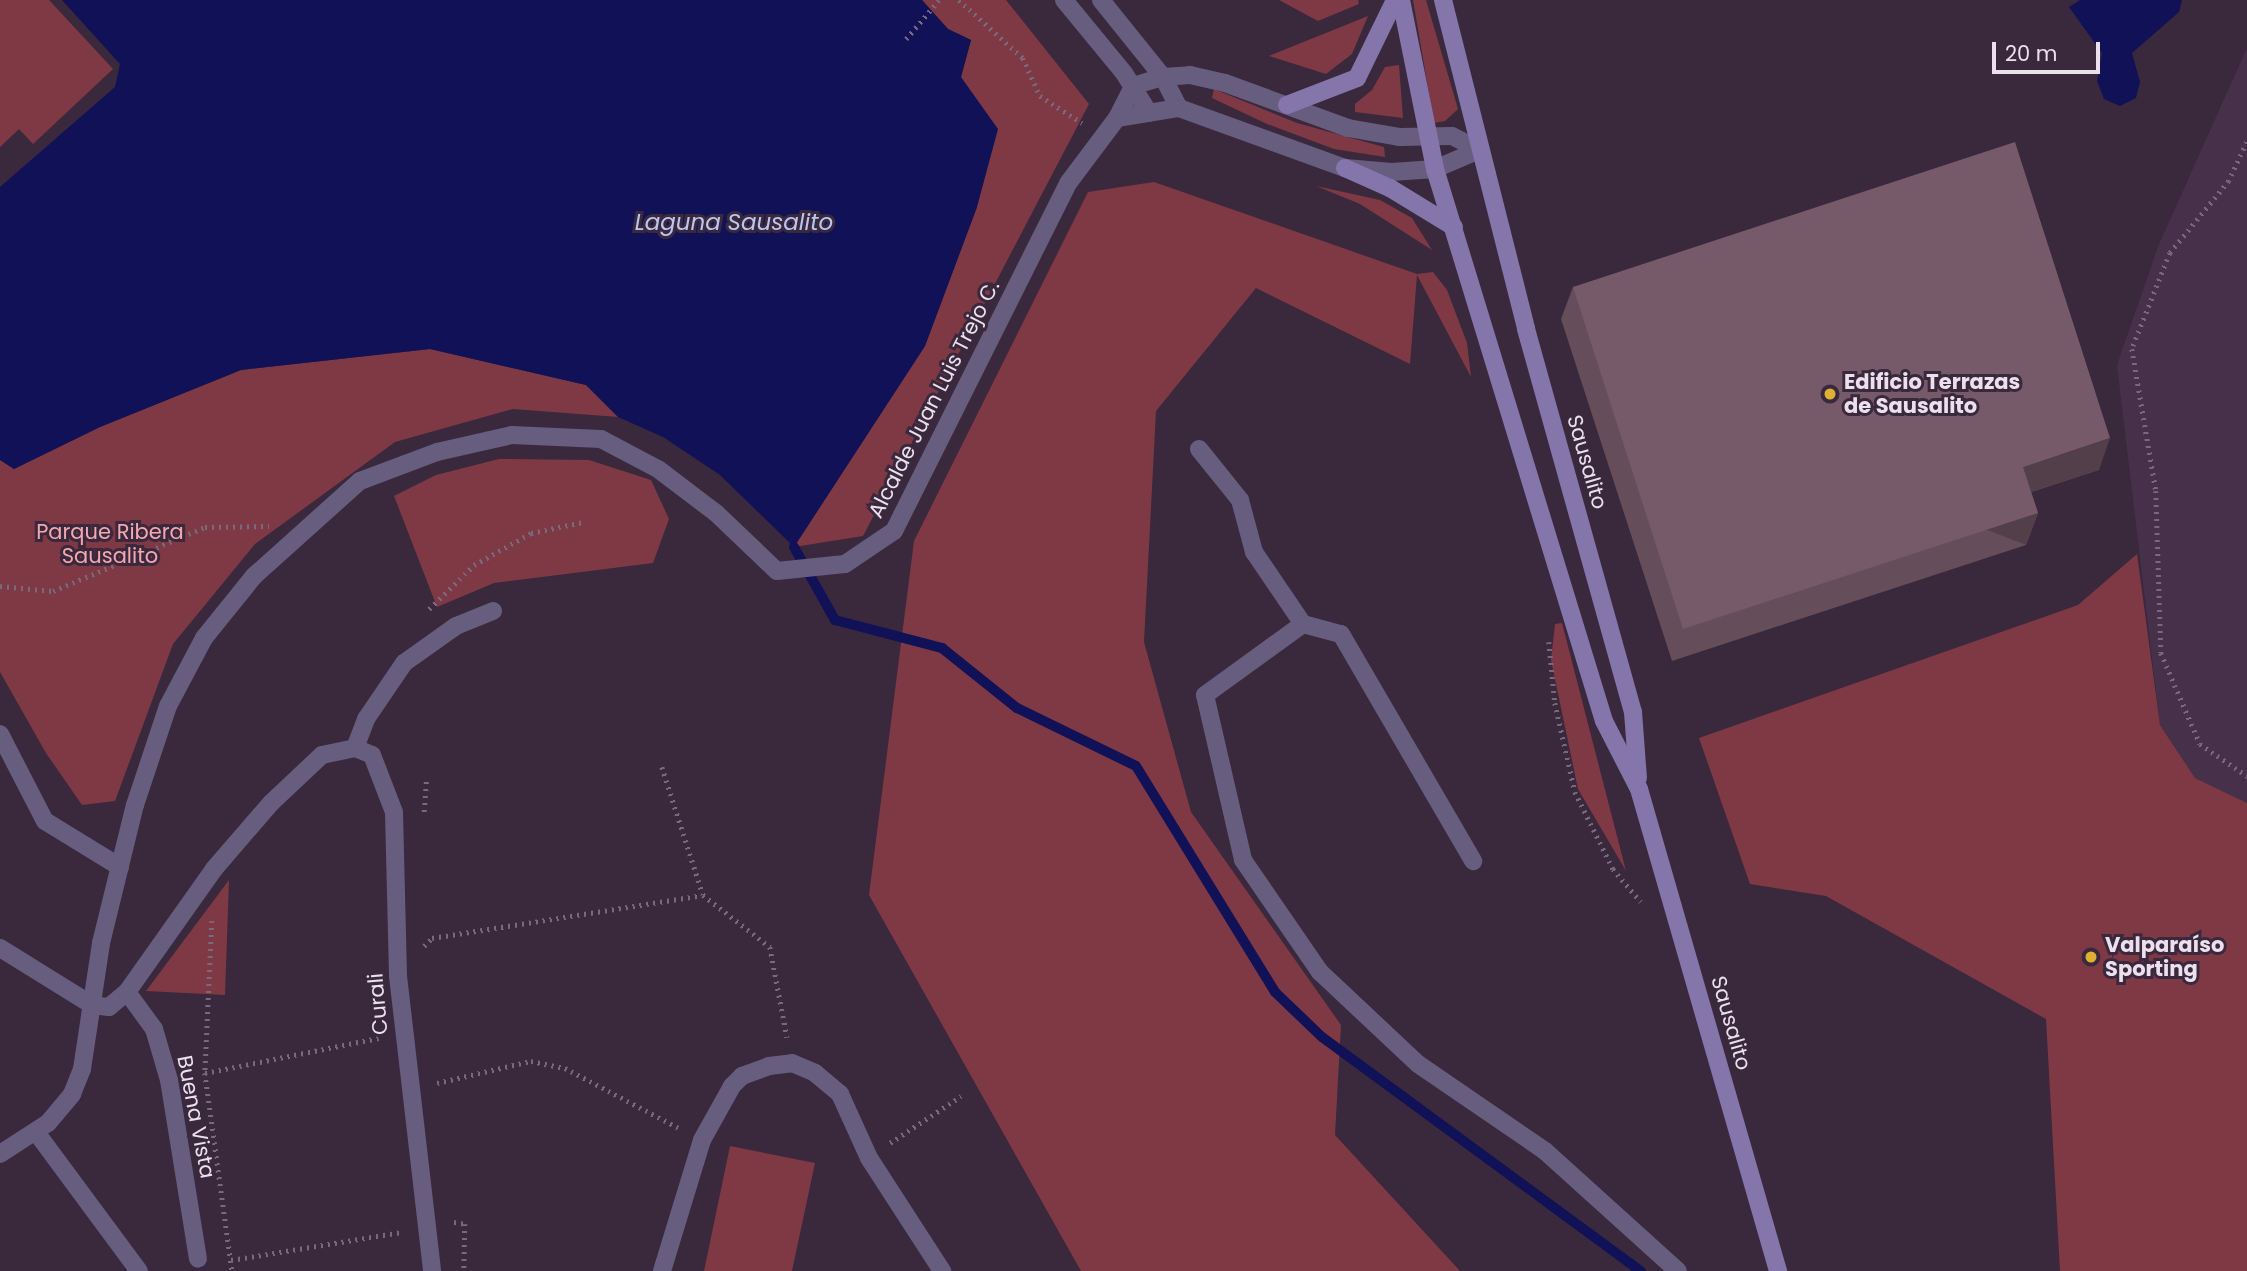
<!DOCTYPE html>
<meta charset="utf-8">
<style>
body{margin:0}
#map{position:relative;width:2247px;height:1271px;overflow:hidden;background:#3a283d;font-family:Poppins,sans-serif}
div>[style]{position:absolute}
[style*='--x']{left:calc(var(--x)*1px);top:calc(var(--y)*1px);width:calc(var(--w)*1px);rotate:calc(var(--a)*1deg)}
.built>*{inset:0;background:#47304a}
.green>*{inset:0;background:#7f3944}
.water>*{inset:0;background:#101157}
.stream>*{height:10px;margin:-5px;padding:0 5px;transform-origin:5px;border-radius:5px;background:#101157}
.path>*{height:4.5px;margin-top:-2.25px;transform-origin:0;background:repeating-linear-gradient(90deg,#79697c 0 2px,transparent 0 7px)}
.service>*{height:18px;margin:-9px;padding:0 9px;transform-origin:9px;border-radius:9px;background:#665d7f}
.minor>*{height:18px;margin:-9px;padding:0 9px;transform-origin:9px;border-radius:9px;background:#665d7f}
.secondary>*{height:18px;margin:-9px;padding:0 9px;transform-origin:9px;border-radius:9px;background:#8475ab}
.wall>*{inset:0;background:#664d5a}
.shaded-wall>*{inset:0;background:#533f4a;transform-origin:0 0}
.building>*{inset:0;background:#775a69}
.dots>*{width:19px;height:19px;translate:-50% -50%;box-sizing:border-box;border:4px solid #3a283d;border-radius:50%}
span{translate:-50% -50%;white-space:nowrap;text-align:center;line-height:1.15;-webkit-text-stroke:6px #3a283d;paint-order:stroke}
.poi-label{font-size:21px;color:#ece0ee;font-weight:700}
.left{translate:0 -50%;text-align:left}
.street-label{font-size:21px;color:#ece0ee}
.park-label{font-size:21px;color:#f4a7af}
.water-label{font-size:23px;color:#bac6f0;font-style:italic}
.scale{position:absolute;left:1992px;top:42px;width:108px;height:32px;box-sizing:border-box;border:4px solid #ece0ee;border-top:0;padding-left:9px;font-size:21px;line-height:24px;white-space:nowrap;color:#ece0ee;-webkit-text-stroke:5px #3a283d;paint-order:stroke}
</style>
<div id="map">
<div class="built">
<i style="clip-path:polygon(2247px 48px,2247px 803px,2195px 778px,2160px 725px,2117px 365px,2159px 244px)"></i>
</div>
<div class="green">
<i style="clip-path:polygon(0 0,49px 0,113px 69px,33px 144px,19px 129px,0 147px)"></i>
<i style="clip-path:polygon(922px 0,1006px 0,1089px 104px,863px 536px,794px 547px,925px 346px,977px 207px,961px 77px,971px 40px,948px 29px)"></i>
<i style="clip-path:polygon(1279px 0,1358px 0,1359px 4px,1318px 21px)"></i>
<i style="clip-path:polygon(1413px 0,1426px 0,1458px 109px,1445px 121px,1434px 123px)"></i>
<i style="clip-path:polygon(1368px 16px,1352px 54px,1326px 74px,1269px 56px)"></i>
<i style="clip-path:polygon(1399px 65px,1403px 118px,1355px 112px,1355px 104px,1372px 90px,1385px 67px)"></i>
<i style="clip-path:polygon(1214px 89px,1297px 123px,1384px 147px,1385px 157px,1334px 149px,1267px 124px,1212px 98px)"></i>
<i style="clip-path:polygon(1154px 182px,1417px 274px,1433px 272px,1447px 290px,1467px 343px,1471px 377px,1417px 275px,1410px 364px,1256px 288px,1156px 411px,1144px 642px,1191px 812px,1341px 1025px,1335px 1135px,1460px 1271px,1081px 1271px,869px 895px,914px 541px,1088px 192px)"></i>
<i style="clip-path:polygon(1316px 186px,1380px 200px,1412px 218px,1432px 250px,1360px 204px)"></i>
<i style="clip-path:polygon(430px 349px,586px 385px,618px 417px,513px 409px,395px 442px,255px 544px,173px 644px,115px 801px,82px 805px,46px 753px,0 672px,0 460px,14px 469px,100px 427px,241px 370px)"></i>
<i style="clip-path:polygon(499px 459px,589px 460px,651px 480px,669px 519px,653px 563px,494px 583px,437px 607px,394px 496px,436px 475px)"></i>
<i style="clip-path:polygon(2137px 554px,2160px 725px,2195px 778px,2247px 803px,2247px 1271px,2060px 1271px,2046px 1019px,1826px 896px,1750px 884px,1699px 738px,2078px 605px)"></i>
<i style="clip-path:polygon(1562px 623px,1626px 871px,1578px 789px,1551px 660px,1555px 624px)"></i>
<i style="clip-path:polygon(229px 880px,225px 995px,146px 991px)"></i>
<i style="clip-path:polygon(730px 1146px,815px 1163px,792px 1271px,704px 1271px)"></i>
</div>
<div class="water">
<i style="clip-path:polygon(62px 0,922px 0,948px 29px,971px 40px,961px 77px,998px 129px,977px 207px,925px 346px,794px 547px,720px 475px,663px 437px,618px 417px,586px 385px,430px 349px,241px 370px,100px 427px,14px 469px,0 460px,0 187px,115px 87px,120px 64px)"></i>
<i style="clip-path:polygon(2080px 0,2182px 0,2179px 12px,2132px 53px,2140px 82px,2136px 98px,2120px 106px,2104px 99px,2097px 81px,2102px 53px,2069px 7px)"></i>
</div>
<div class="stream">
<i style="--x:794;--y:547;--w:84;--a:60.7"></i>
<i style="--x:835;--y:620;--w:111;--a:14.7"></i>
<i style="--x:942;--y:648;--w:96;--a:38.7"></i>
<i style="--x:1017;--y:708;--w:132;--a:26"></i>
<i style="--x:1136;--y:766;--w:265;--a:58.4"></i>
<i style="--x:1275;--y:992;--w:65;--a:43.8"></i>
<i style="--x:1322;--y:1037;--w:396;--a:36.3"></i>
</div>
<div class="path">
<i style="--x:959;--y:0;--w:86;--a:42.2"></i>
<i style="--x:1023;--y:58;--w:42;--a:65.9"></i>
<i style="--x:1040;--y:96;--w:50;--a:32.7"></i>
<i style="--x:906;--y:39;--w:51;--a:-49.8"></i>
<i style="--x:2247;--y:142;--w:43;--a:114.8"></i>
<i style="--x:2229;--y:181;--w:93;--a:129.3"></i>
<i style="--x:2170;--y:253;--w:103;--a:111.6"></i>
<i style="--x:2132;--y:349;--w:144;--a:80.4"></i>
<i style="--x:2156;--y:491;--w:162;--a:88.2"></i>
<i style="--x:2161;--y:653;--w:99;--a:66.8"></i>
<i style="--x:2200;--y:744;--w:57;--a:34.2"></i>
<i style="--x:0;--y:586;--w:53;--a:5.4"></i>
<i style="--x:53;--y:591;--w:165;--a:-22.8"></i>
<i style="--x:205;--y:527;--w:64;--a:-0.9"></i>
<i style="--x:429;--y:609;--w:63;--a:-44.4"></i>
<i style="--x:474;--y:565;--w:65;--a:-29.3"></i>
<i style="--x:531;--y:533;--w:53;--a:-11.9"></i>
<i style="--x:1549;--y:642;--w:61;--a:84.4"></i>
<i style="--x:1555;--y:703;--w:91;--a:77.3"></i>
<i style="--x:1575;--y:792;--w:86;--a:63.7"></i>
<i style="--x:1613;--y:869;--w:43;--a:49.7"></i>
<i style="--x:662;--y:767;--w:134;--a:72.2"></i>
<i style="--x:703;--y:895;--w:85;--a:37.8"></i>
<i style="--x:770;--y:947;--w:92;--a:79.3"></i>
<i style="--x:424;--y:812;--w:31;--a:-86"></i>
<i style="--x:212;--y:921;--w:152;--a:92.6"></i>
<i style="--x:205;--y:1073;--w:200;--a:82.2"></i>
<i style="--x:424;--y:946;--w:11;--a:-45"></i>
<i style="--x:432;--y:938;--w:273;--a:-9"></i>
<i style="--x:205;--y:1073;--w:177;--a:-11.4"></i>
<i style="--x:437;--y:1083;--w:97;--a:-13.2"></i>
<i style="--x:531;--y:1061;--w:35;--a:12"></i>
<i style="--x:565;--y:1068;--w:129;--a:27.8"></i>
<i style="--x:890;--y:1143;--w:85;--a:-33.5"></i>
<i style="--x:454;--y:1222;--w:11;--a:10"></i>
<i style="--x:465;--y:1224;--w:47;--a:91.2"></i>
<i style="--x:231;--y:1260;--w:173;--a:-9.3"></i>
</div>
<div class="service">
<i style="--x:1064;--y:0;--w:94;--a:50.6"></i>
<i style="--x:1124;--y:73;--w:47;--a:58"></i>
<i style="--x:1101;--y:0;--w:99;--a:51.2"></i>
<i style="--x:1163;--y:77;--w:35;--a:63"></i>
<i style="--x:1199;--y:449;--w:65;--a:51.2"></i>
<i style="--x:1240;--y:500;--w:54;--a:74.9"></i>
<i style="--x:1254;--y:552;--w:87;--a:55.8"></i>
<i style="--x:1303;--y:624;--w:121;--a:144.1"></i>
<i style="--x:1205;--y:695;--w:169;--a:77"></i>
<i style="--x:1243;--y:860;--w:136;--a:55.5"></i>
<i style="--x:1320;--y:972;--w:134;--a:43.2"></i>
<i style="--x:1418;--y:1064;--w:154;--a:34.4"></i>
<i style="--x:1545;--y:1151;--w:179;--a:42.1"></i>
<i style="--x:1303;--y:624;--w:39;--a:15"></i>
<i style="--x:1341;--y:634;--w:263;--a:59.8"></i>
</div>
<div class="minor">
<i style="--x:1117;--y:118;--w:63;--a:-9.2"></i>
<i style="--x:1179;--y:108;--w:177;--a:19.9"></i>
<i style="--x:1345;--y:168;--w:47;--a:4.9"></i>
<i style="--x:1392;--y:172;--w:43;--a:-4"></i>
<i style="--x:1435;--y:169;--w:48;--a:-23.4"></i>
<i style="--x:0;--y:734;--w:98;--a:62.7"></i>
<i style="--x:45;--y:821;--w:88;--a:31.5"></i>
<i style="--x:355;--y:748;--w:31;--a:-69"></i>
<i style="--x:366;--y:719;--w:68;--a:-55.8"></i>
<i style="--x:404;--y:663;--w:64;--a:-35.4"></i>
<i style="--x:456;--y:626;--w:40;--a:-22"></i>
<i style="--x:0;--y:948;--w:108;--a:31.8"></i>
<i style="--x:92;--y:1005;--w:17;--a:7"></i>
<i style="--x:109;--y:1007;--w:23;--a:-40"></i>
<i style="--x:127;--y:992;--w:151;--a:-54.7"></i>
<i style="--x:214;--y:869;--w:87;--a:-49.2"></i>
<i style="--x:271;--y:803;--w:70;--a:-43.3"></i>
<i style="--x:322;--y:755;--w:34;--a:-12"></i>
<i style="--x:355;--y:748;--w:18;--a:22"></i>
<i style="--x:372;--y:755;--w:61;--a:68.9"></i>
<i style="--x:394;--y:812;--w:164;--a:88.6"></i>
<i style="--x:398;--y:976;--w:297;--a:83.4"></i>
<i style="--x:127;--y:992;--w:46;--a:53.9"></i>
<i style="--x:154;--y:1029;--w:53;--a:73.6"></i>
<i style="--x:169;--y:1080;--w:181;--a:80.8"></i>
<i style="--x:36;--y:1132;--w:173;--a:53.5"></i>
<i style="--x:0;--y:1154;--w:57;--a:-32.9"></i>
<i style="--x:48;--y:1123;--w:38;--a:-50"></i>
<i style="--x:72;--y:1094;--w:27;--a:-68"></i>
<i style="--x:82;--y:1069;--w:127;--a:-81.4"></i>
<i style="--x:101;--y:943;--w:142;--a:-76.2"></i>
<i style="--x:135;--y:805;--w:104;--a:-71.6"></i>
<i style="--x:168;--y:706;--w:77;--a:-62.1"></i>
<i style="--x:204;--y:638;--w:80;--a:-51.1"></i>
<i style="--x:254;--y:576;--w:142;--a:-41.9"></i>
<i style="--x:360;--y:481;--w:82;--a:-20.6"></i>
<i style="--x:437;--y:452;--w:77;--a:-12.8"></i>
<i style="--x:512;--y:435;--w:89;--a:2.6"></i>
<i style="--x:601;--y:439;--w:64;--a:27.8"></i>
<i style="--x:658;--y:469;--w:73;--a:37.2"></i>
<i style="--x:716;--y:513;--w:84;--a:43.6"></i>
<i style="--x:777;--y:571;--w:68;--a:-5.9"></i>
<i style="--x:845;--y:564;--w:59;--a:-34"></i>
<i style="--x:894;--y:531;--w:390;--a:-63.4"></i>
<i style="--x:1069;--y:182;--w:80;--a:-53.1"></i>
<i style="--x:1117;--y:118;--w:36;--a:-63"></i>
<i style="--x:1133;--y:86;--w:31;--a:-17"></i>
<i style="--x:1163;--y:77;--w:27;--a:-4"></i>
<i style="--x:1190;--y:75;--w:36;--a:13"></i>
<i style="--x:1225;--y:83;--w:131;--a:20.1"></i>
<i style="--x:1348;--y:128;--w:53;--a:9.8"></i>
<i style="--x:1400;--y:137;--w:52;--a:-1.1"></i>
<i style="--x:1452;--y:136;--w:30;--a:27"></i>
<i style="--x:662;--y:1271;--w:137;--a:-73"></i>
<i style="--x:702;--y:1140;--w:62;--a:-60.9"></i>
<i style="--x:732;--y:1086;--w:14;--a:-45"></i>
<i style="--x:742;--y:1076;--w:29;--a:-20"></i>
<i style="--x:769;--y:1066;--w:23;--a:-7"></i>
<i style="--x:792;--y:1063;--w:25;--a:23"></i>
<i style="--x:815;--y:1073;--w:33;--a:40"></i>
<i style="--x:840;--y:1094;--w:70;--a:65.6"></i>
<i style="--x:869;--y:1158;--w:135;--a:57.1"></i>
</div>
<div class="secondary">
<i style="--x:1401;--y:0;--w:172;--a:78.6"></i>
<i style="--x:1435;--y:169;--w:577;--a:72.98"></i>
<i style="--x:1604;--y:721;--w:76;--a:62.8"></i>
<i style="--x:1639;--y:789;--w:502;--a:73.91"></i>
<i style="--x:1443;--y:0;--w:339;--a:75.8"></i>
<i style="--x:1526;--y:329;--w:398;--a:74.4"></i>
<i style="--x:1633;--y:712;--w:66;--a:85.7"></i>
<i style="--x:1287;--y:105;--w:75;--a:-21.1"></i>
<i style="--x:1357;--y:78;--w:87;--a:-64"></i>
<i style="--x:1345;--y:168;--w:49;--a:24"></i>
<i style="--x:1390;--y:188;--w:75;--a:31.4"></i>
</div>
<div class="wall">
<i style="clip-path:polygon(1573px 287px,2099px 470px,2031px 492px,2038px 513px,2026px 545px,1672px 661px,1561px 319px)"></i>
</div>
<div class="shaded-wall">
<i style="clip-path:polygon(2110px 438px,2099px 470px,2011px 498px,2023px 467px)"></i>
<i style="left:2038px;top:513px;width:34px;height:373px;rotate:111deg"></i>
</div>
<div class="building">
<i style="clip-path:polygon(2015px 142px,2110px 438px,2023px 467px,2038px 513px,1683px 629px,1573px 287px)"></i>
</div>
<div class="dots">
<i style="left:1830px;top:394px;background:#deb133"></i>
<i style="left:2091px;top:957px;background:#deb133"></i>
</div>
<div class="poi-label">
<span class="left" style="left:1844px;top:394px">Edificio Terrazas<br>de Sausalito</span>
<span class="left" style="left:2105px;top:957px">Valparaíso<br>Sporting</span>
</div>
<div class="street-label">
<span style="left:934px;top:399px;rotate:-63deg">Alcalde Juan Luis Trejo C.</span>
<span style="left:1587px;top:462px;rotate:74deg">Sausalito</span>
<span style="left:378px;top:1004px;rotate:-95deg">Curali</span>
<span style="left:1731px;top:1023px;rotate:74deg">Sausalito</span>
<span style="left:196px;top:1117px;rotate:79deg">Buena Vista</span>
</div>
<div class="park-label">
<span style="left:110px;top:544px">Parque Ribera<br>Sausalito</span>
</div>
<div class="water-label">
<span style="left:734px;top:222px">Laguna Sausalito</span>
</div>
<div class="scale">20 m</div>
</div>
